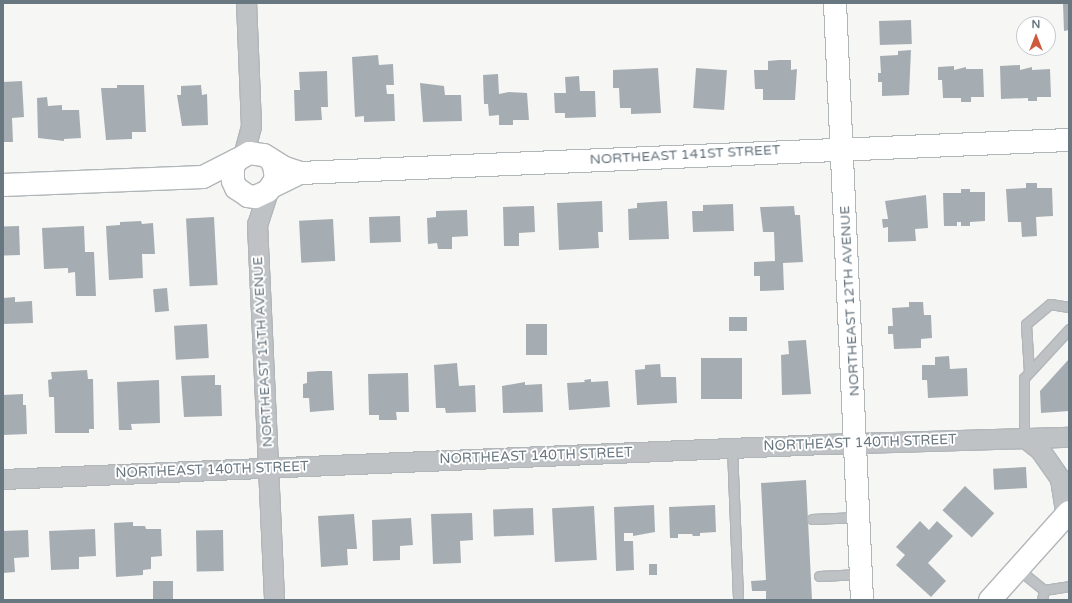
<!DOCTYPE html>
<style>
body{margin:0}
#map{position:relative;width:1072px;height:603px;overflow:hidden;background:#f6f6f4;font-family:"Varela Round",sans-serif}
div>[style]{position:absolute}
[style*='--x']{left:calc(var(--x)*1px);top:calc(var(--y)*1px);width:calc(var(--w)*1px);rotate:calc(var(--a)*1deg)}
.building>*{inset:0;background:#a6adb2;transform-origin:0 0}
.roads{filter:drop-shadow(1px 0 #b1b6b9) drop-shadow(-1px 0 #b1b6b9) drop-shadow(0 1px #b1b6b9) drop-shadow(0 -1px #b1b6b9)}
.lane>*{height:9px;margin:-4.5px;padding:0 4.5px;transform-origin:4.5px;border-radius:4.5px;background:#bec2c5}
.street>*{height:19px;margin:-9.5px;padding:0 9.5px;transform-origin:9.5px;border-radius:9.5px;background:#bec2c5}
.secondary>*{height:22px;margin:-11px;padding:0 11px;transform-origin:11px;border-radius:11px;background:#fff}
span{translate:-50% -50%;white-space:nowrap;text-align:center;line-height:1.15;-webkit-text-stroke:4px #fff;paint-order:stroke}
.street-label{font-size:14px;color:#697781}
.frame{position:absolute;inset:0;border:4px solid #697781;pointer-events:none}
.north{position:absolute;left:1016px;top:16px;width:40px;height:40px;box-sizing:border-box;background:#fff;border:1px solid #c3c9cd;border-radius:50%;rotate:0deg;font-size:11px;font-weight:700;line-height:16px;text-align:center;color:#697781}
.north::after{content:'';display:block;margin:auto;width:14px;height:18px;background:#cf593b;clip-path:polygon(50% 0,100% 100%,50% 72%,0 100%)}
</style>
<div id="map">
<div class="building">
<i style="clip-path:polygon(1069px 3px,1069px 30px,1064px 31px,1063px 4px)"></i>
<i style="left:911px;top:20px;width:24px;height:32px;rotate:88deg"></i>
<i style="clip-path:polygon(911px 50px,909px 95px,882px 96px,882px 82px,878px 82px,878px 73px,881px 73px,880px 56px,898px 55px,898px 51px)"></i>
<i style="clip-path:polygon(378px 55px,379px 65px,393px 64px,394px 85px,386px 85px,387px 94px,394px 94px,395px 121px,364px 122px,364px 116px,355px 117px,352px 57px)"></i>
<i style="clip-path:polygon(779px 60px,791px 60px,791px 70px,797px 69px,795px 100px,763px 100px,763px 89px,755px 89px,754px 70px,768px 70px,768px 61px)"></i>
<i style="clip-path:polygon(1020px 65px,1020px 70px,1032px 67px,1032px 70px,1050px 69px,1051px 97px,1037px 97px,1037px 101px,1028px 101px,1028px 98px,1001px 99px,1000px 66px)"></i>
<i style="clip-path:polygon(954px 66px,954px 70px,966px 67px,966px 69px,983px 69px,984px 97px,971px 97px,971px 102px,961px 102px,961px 98px,943px 98px,942px 80px,938px 80px,938px 67px)"></i>
<i style="clip-path:polygon(658px 68px,661px 113px,631px 114px,631px 108px,620px 108px,619px 88px,613px 88px,613px 70px)"></i>
<i style="left:696px;top:68px;width:31px;height:40px;rotate:4deg"></i>
<i style="clip-path:polygon(327px 71px,328px 107px,321px 107px,322px 120px,295px 121px,294px 90px,300px 90px,299px 72px)"></i>
<i style="clip-path:polygon(498px 74px,499px 94px,509px 92px,527px 93px,529px 120px,513px 120px,513px 125px,499px 125px,499px 115px,489px 116px,488px 104px,484px 104px,483px 75px)"></i>
<i style="clip-path:polygon(579px 76px,580px 91px,595px 91px,596px 117px,565px 118px,565px 113px,555px 113px,554px 93px,566px 93px,565px 77px)"></i>
<i style="clip-path:polygon(22px 81px,24px 117px,12px 118px,13px 142px,3px 142px,3px 82px)"></i>
<i style="clip-path:polygon(420px 83px,444px 86px,445px 95px,461px 95px,462px 121px,423px 122px)"></i>
<i style="clip-path:polygon(117px 85px,144px 85px,146px 132px,132px 132px,132px 139px,106px 140px,101px 88px,117px 88px)"></i>
<i style="clip-path:polygon(201px 85px,202px 95px,207px 94px,208px 125px,182px 126px,177px 95px,181px 95px,181px 86px)"></i>
<i style="clip-path:polygon(47px 97px,48px 106px,62px 105px,62px 110px,79px 110px,81px 138px,64px 139px,64px 141px,38px 138px,37px 98px)"></i>
<i style="clip-path:polygon(1026px 183px,1037px 183px,1037px 188px,1052px 188px,1053px 216px,1036px 217px,1037px 236px,1022px 237px,1021px 222px,1008px 222px,1006px 189px,1026px 188px)"></i>
<i style="clip-path:polygon(961px 189px,970px 189px,970px 192px,985px 192px,985px 221px,970px 222px,970px 226px,961px 226px,961px 222px,957px 222px,957px 226px,944px 226px,943px 193px,961px 193px)"></i>
<i style="clip-path:polygon(926px 195px,928px 228px,915px 229px,916px 241px,888px 242px,888px 227px,883px 228px,882px 219px,888px 219px,885px 201px)"></i>
<i style="clip-path:polygon(602px 201px,603px 232px,598px 232px,599px 248px,559px 250px,557px 203px)"></i>
<i style="clip-path:polygon(667px 201px,669px 239px,629px 240px,628px 209px,637px 208px,637px 203px)"></i>
<i style="clip-path:polygon(733px 204px,734px 231px,693px 232px,692px 211px,703px 211px,703px 205px)"></i>
<i style="clip-path:polygon(534px 206px,535px 232px,519px 233px,519px 246px,504px 246px,503px 207px)"></i>
<i style="clip-path:polygon(794px 206px,795px 215px,800px 215px,803px 262px,783px 263px,784px 290px,760px 291px,760px 276px,754px 276px,754px 262px,775px 261px,774px 232px,763px 232px,760px 207px)"></i>
<i style="clip-path:polygon(467px 210px,468px 236px,452px 237px,452px 249px,438px 249px,437px 243px,428px 244px,427px 218px,436px 217px,436px 211px)"></i>
<i style="left:400px;top:216px;width:26px;height:31px;rotate:88deg"></i>
<i style="left:214px;top:217px;width:68px;height:28px;rotate:87deg"></i>
<i style="left:333px;top:219px;width:42px;height:34px;rotate:87deg"></i>
<i style="clip-path:polygon(141px 221px,142px 224px,153px 223px,155px 254px,142px 254px,143px 278px,109px 280px,106px 226px,120px 225px,120px 222px)"></i>
<i style="left:19px;top:226px;width:29px;height:16px;rotate:88deg"></i>
<i style="clip-path:polygon(84px 226px,85px 252px,94px 252px,96px 296px,76px 296px,75px 272px,68px 273px,68px 268px,44px 269px,42px 228px)"></i>
<i style="left:167px;top:288px;width:23px;height:14px;rotate:85deg"></i>
<i style="clip-path:polygon(15px 297px,15px 302px,32px 301px,33px 323px,3px 324px,3px 298px)"></i>
<i style="clip-path:polygon(909px 302px,923px 302px,924px 315px,931px 315px,932px 338px,921px 339px,921px 348px,894px 349px,893px 334px,888px 334px,888px 326px,893px 326px,892px 308px,909px 307px)"></i>
<i style="left:729px;top:317px;width:18px;height:14px"></i>
<i style="left:207px;top:324px;width:34px;height:33px;rotate:87deg"></i>
<i style="left:526px;top:324px;width:21px;height:31px"></i>
<i style="clip-path:polygon(806px 340px,811px 394px,782px 395px,781px 355px,789px 354px,788px 341px)"></i>
<i style="clip-path:polygon(949px 356px,950px 369px,967px 368px,968px 396px,928px 398px,927px 380px,922px 380px,922px 365px,935px 365px,935px 357px)"></i>
<i style="left:701px;top:358px;width:41px;height:41px"></i>
<i style="clip-path:polygon(1069px 359px,1069px 411px,1041px 413px,1040px 391px)"></i>
<i style="clip-path:polygon(457px 363px,459px 386px,475px 385px,476px 412px,446px 413px,445px 408px,436px 408px,434px 365px)"></i>
<i style="clip-path:polygon(660px 364px,661px 377px,676px 377px,677px 403px,637px 405px,635px 370px,645px 369px,645px 365px)"></i>
<i style="clip-path:polygon(87px 370px,88px 379px,93px 379px,94px 429px,89px 429px,89px 433px,55px 433px,54px 397px,49px 397px,48px 380px,52px 379px,51px 372px)"></i>
<i style="clip-path:polygon(319px 371px,332px 371px,334px 410px,310px 412px,309px 398px,303px 398px,303px 384px,307px 383px,307px 372px)"></i>
<i style="clip-path:polygon(408px 373px,409px 412px,396px 412px,397px 420px,379px 420px,379px 415px,369px 415px,368px 374px)"></i>
<i style="clip-path:polygon(215px 375px,215px 385px,221px 385px,222px 416px,184px 417px,181px 376px)"></i>
<i style="clip-path:polygon(591px 379px,591px 382px,608px 381px,610px 407px,569px 410px,567px 383px,585px 382px,584px 380px)"></i>
<i style="clip-path:polygon(159px 380px,160px 423px,131px 424px,132px 430px,119px 430px,117px 382px)"></i>
<i style="clip-path:polygon(525px 382px,525px 385px,542px 384px,543px 412px,503px 413px,502px 386px)"></i>
<i style="clip-path:polygon(23px 394px,23px 405px,26px 405px,27px 434px,3px 435px,3px 395px)"></i>
<i style="left:1026px;top:467px;width:21px;height:33px;rotate:87deg"></i>
<i style="clip-path:polygon(806px 480px,812px 600px,766px 600px,766px 591px,752px 591px,751px 581px,766px 580px,761px 483px)"></i>
<i style="left:965px;top:486px;width:40px;height:33px;rotate:43deg"></i>
<i style="clip-path:polygon(654px 505px,655px 532px,633px 536px,633px 533px,624px 533px,624px 541px,633px 541px,634px 570px,616px 571px,614px 507px)"></i>
<i style="clip-path:polygon(715px 505px,716px 532px,700px 533px,700px 536px,693px 536px,692px 534px,678px 534px,678px 538px,670px 538px,669px 507px)"></i>
<i style="left:594px;top:506px;width:54px;height:42px;rotate:87deg"></i>
<i style="left:533px;top:508px;width:27px;height:40px;rotate:88deg"></i>
<i style="clip-path:polygon(472px 513px,473px 540px,460px 541px,461px 563px,433px 564px,431px 514px)"></i>
<i style="clip-path:polygon(354px 514px,357px 549px,347px 549px,348px 565px,321px 567px,318px 516px)"></i>
<i style="clip-path:polygon(411px 518px,413px 545px,400px 546px,400px 560px,373px 561px,372px 520px)"></i>
<i style="clip-path:polygon(920px 521px,929px 530px,937px 521px,953px 536px,928px 563px,946px 581px,931px 597px,896px 565px,905px 555px,896px 547px)"></i>
<i style="clip-path:polygon(133px 522px,133px 526px,145px 526px,146px 529px,161px 529px,162px 556px,151px 557px,151px 569px,143px 570px,143px 575px,116px 577px,114px 523px)"></i>
<i style="clip-path:polygon(95px 529px,96px 556px,79px 557px,79px 569px,51px 570px,49px 531px)"></i>
<i style="clip-path:polygon(28px 530px,29px 557px,14px 558px,15px 572px,3px 573px,3px 531px)"></i>
<i style="left:223px;top:530px;width:41px;height:27px;rotate:89deg"></i>
<i style="left:649px;top:564px;width:8px;height:11px"></i>
<i style="left:173px;top:581px;width:19px;height:20px;rotate:90deg"></i>
</div>
<div class="roads">
<div class="lane">
<i style="--x:1029;--y:372;--w:48;--a:-93.6"></i>
<i style="--x:1026;--y:324;--w:31;--a:-40"></i>
<i style="--x:1050;--y:304;--w:19;--a:9"></i>
<i style="--x:1024;--y:437;--w:59;--a:-90"></i>
<i style="--x:1024;--y:378;--w:67;--a:-47.4"></i>
<i style="--x:732;--y:448;--w:152;--a:87.7"></i>
<i style="--x:812;--y:519;--w:46;--a:-2.5"></i>
<i style="--x:1018;--y:569;--w:33;--a:39"></i>
<i style="--x:819;--y:576;--w:42;--a:-2.7"></i>
<i style="--x:1042;--y:600;--w:10;--a:-79"></i>
<i style="--x:1044;--y:590;--w:25;--a:-9"></i>
</div>
<div class="street">
<i style="--x:243;--y:156;--w:31;--a:-75"></i>
<i style="--x:251;--y:126;--w:123;--a:-92.3"></i>
<i style="--x:268;--y:191;--w:35;--a:108"></i>
<i style="--x:257;--y:224;--w:376;--a:87.4"></i>
<i style="--x:1024;--y:437;--w:21;--a:39"></i>
<i style="--x:1040;--y:450;--w:35;--a:55"></i>
<i style="--x:1060;--y:479;--w:37;--a:81"></i>
<i style="--x:3;--y:479;--w:824;--a:-2.44"></i>
<i style="--x:826;--y:444;--w:243;--a:-1.7"></i>
</div>
<div class="secondary">
<i style="--x:835;--y:3;--w:598;--a:87.41"></i>
<i style="--x:270;--y:159;--w:7;--a:56"></i>
<i style="--x:274;--y:165;--w:14;--a:82"></i>
<i style="--x:276;--y:179;--w:14;--a:124"></i>
<i style="--x:268;--y:191;--w:14;--a:155"></i>
<i style="--x:255;--y:197;--w:7;--a:-172"></i>
<i style="--x:248;--y:196;--w:14;--a:-146"></i>
<i style="--x:236;--y:188;--w:8;--a:-113"></i>
<i style="--x:233;--y:181;--w:14;--a:-90"></i>
<i style="--x:233;--y:167;--w:8;--a:-60"></i>
<i style="--x:237;--y:160;--w:14;--a:-30"></i>
<i style="--x:249;--y:153;--w:15;--a:8"></i>
<i style="--x:264;--y:155;--w:25;--a:32"></i>
<i style="--x:285;--y:168;--w:16;--a:18"></i>
<i style="--x:3;--y:185;--w:200;--a:-2.3"></i>
<i style="--x:203;--y:177;--w:38;--a:-27"></i>
<i style="--x:273;--y:186;--w:30;--a:-26"></i>
<i style="--x:300;--y:173;--w:770;--a:-2.46"></i>
<i style="--x:990;--y:600;--w:118;--a:-48.1"></i>
</div>
</div>
<div class="street-label">
<span style="left:685px;top:155px;rotate:-3deg">NORTHEAST 141ST STREET</span>
<span style="left:850px;top:301px;rotate:-93deg">NORTHEAST 12TH AVENUE</span>
<span style="left:263px;top:352px;rotate:-93deg">NORTHEAST 11TH AVENUE</span>
<span style="left:860px;top:443px;rotate:-2deg">NORTHEAST 140TH STREET</span>
<span style="left:536px;top:456px;rotate:-2deg">NORTHEAST 140TH STREET</span>
<span style="left:212px;top:470px;rotate:-2deg">NORTHEAST 140TH STREET</span>
</div>
<div class="frame"></div>
<div class="north">N</div>
</div>
